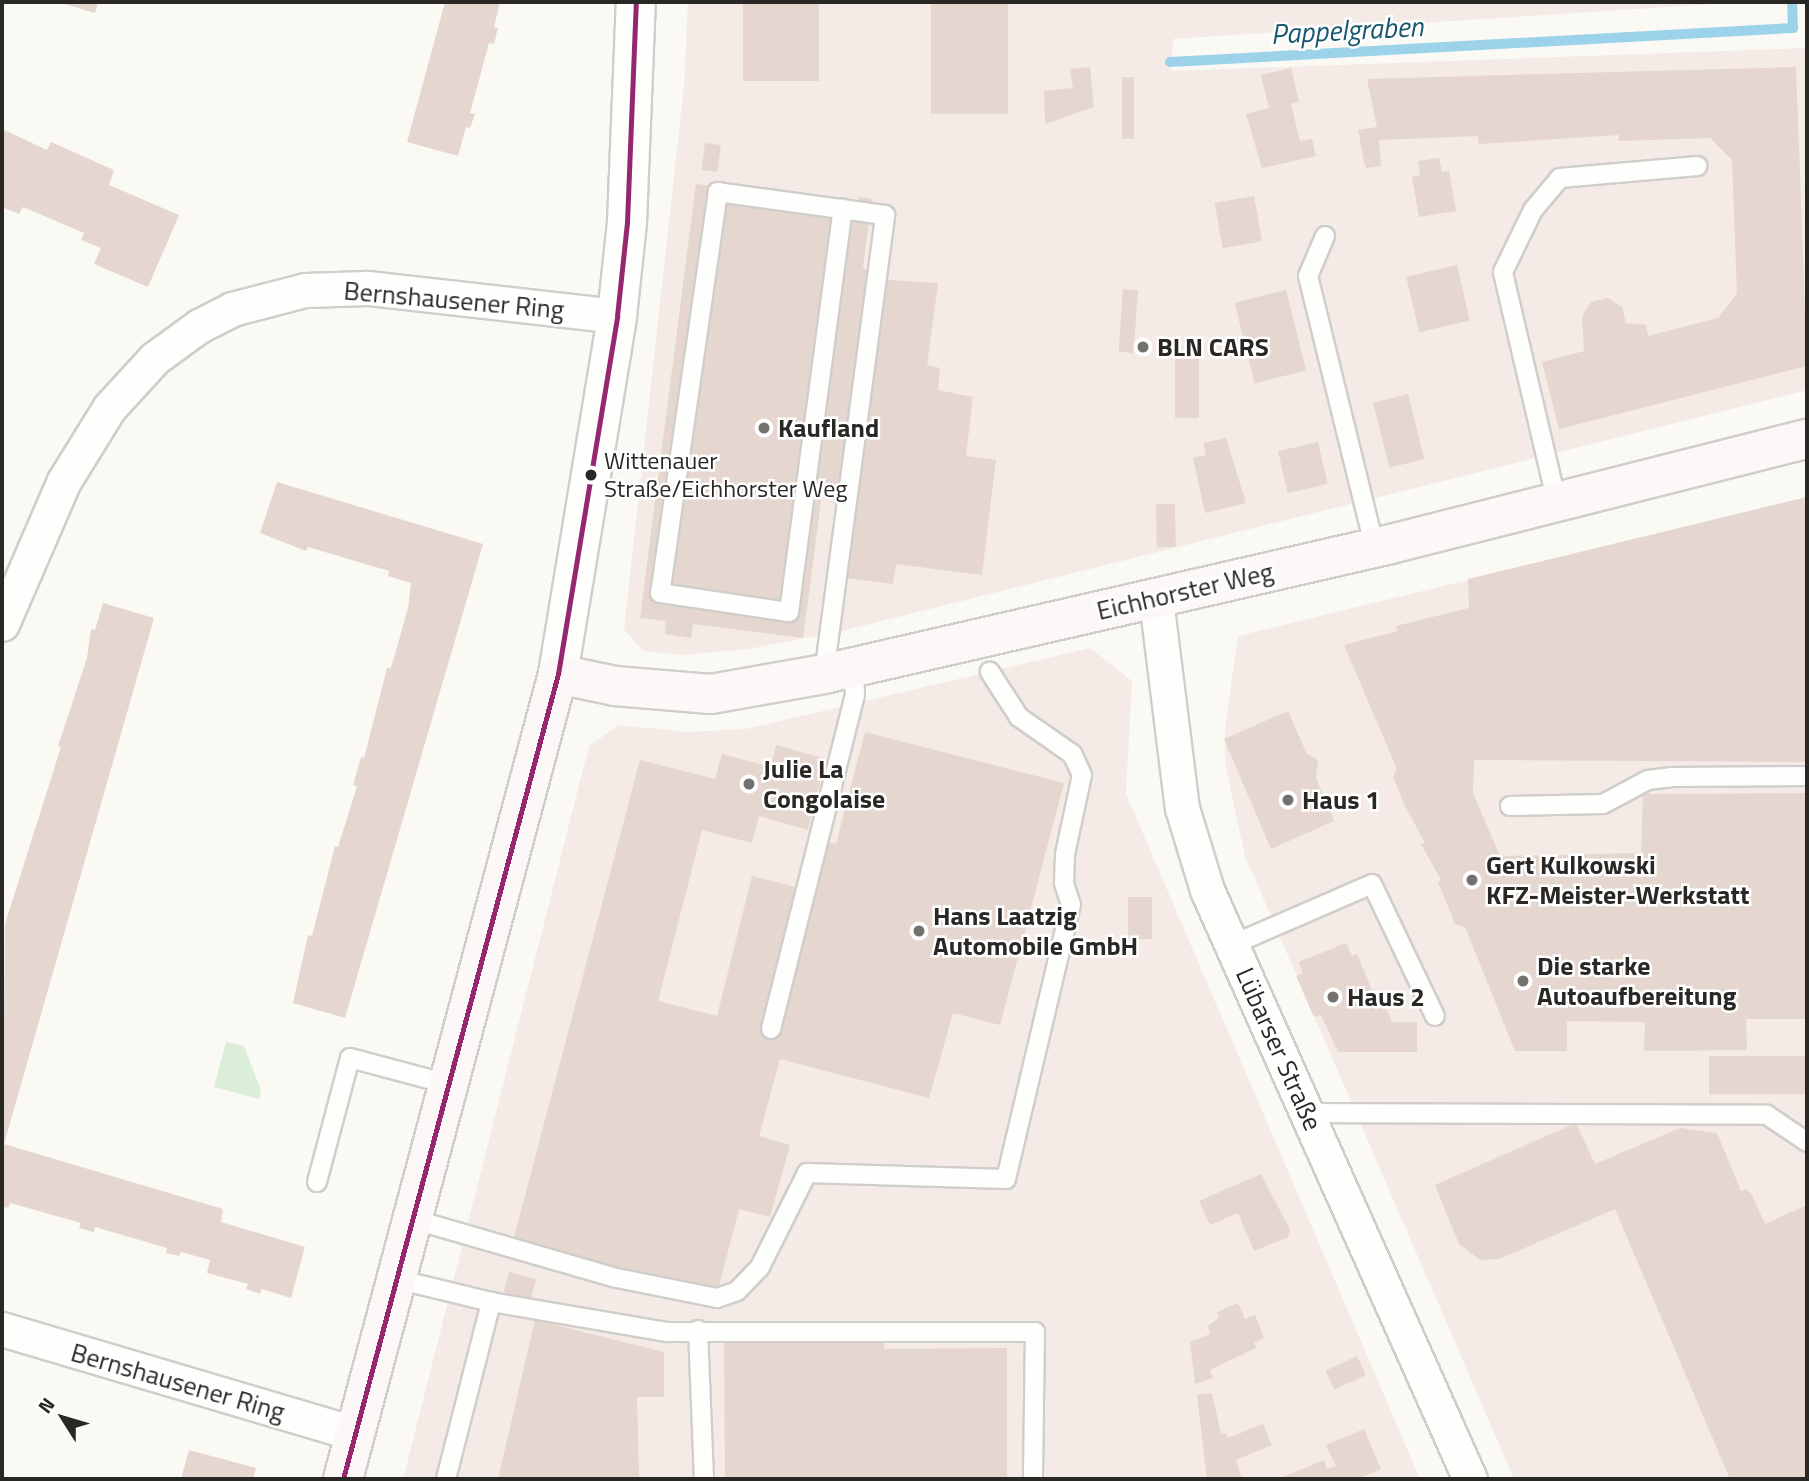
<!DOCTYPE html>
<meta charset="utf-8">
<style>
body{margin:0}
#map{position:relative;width:1809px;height:1481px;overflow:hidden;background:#fbf9f4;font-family:"Titillium Web",sans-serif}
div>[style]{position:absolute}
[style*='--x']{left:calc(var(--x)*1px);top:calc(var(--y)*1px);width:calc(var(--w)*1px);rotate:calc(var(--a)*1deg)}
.commercial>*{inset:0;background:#f4eae6}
.green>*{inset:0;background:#dbeed8}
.stream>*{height:10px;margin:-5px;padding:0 5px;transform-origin:5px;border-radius:5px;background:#9cd3ea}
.building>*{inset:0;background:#e5d6cf;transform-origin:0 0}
.roads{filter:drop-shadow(2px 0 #d0ceca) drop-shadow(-2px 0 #d0ceca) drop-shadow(0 2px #d0ceca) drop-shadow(0 -2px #d0ceca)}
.service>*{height:18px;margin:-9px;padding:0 9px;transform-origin:9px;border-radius:9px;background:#fefefd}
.minor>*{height:33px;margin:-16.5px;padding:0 16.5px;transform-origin:16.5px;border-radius:16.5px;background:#fefefd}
.tertiary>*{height:38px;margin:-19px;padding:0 19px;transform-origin:19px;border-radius:19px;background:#fefefd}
.secondary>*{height:38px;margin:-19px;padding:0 19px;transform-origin:19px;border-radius:19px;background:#fcf8f8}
.bus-1>*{height:5px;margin:-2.5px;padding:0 2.5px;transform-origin:2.5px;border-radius:2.5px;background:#95276e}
.dots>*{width:19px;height:19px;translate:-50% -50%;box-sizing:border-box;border:4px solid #fff;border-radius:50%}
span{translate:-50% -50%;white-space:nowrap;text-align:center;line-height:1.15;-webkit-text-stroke:5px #fff;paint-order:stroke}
.bus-label{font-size:24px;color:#292825}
.left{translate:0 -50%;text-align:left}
.street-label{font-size:26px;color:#292825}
.poi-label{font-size:26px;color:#292825;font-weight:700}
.water-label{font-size:28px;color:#16566e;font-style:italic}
.frame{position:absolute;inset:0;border:4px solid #292825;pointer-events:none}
.north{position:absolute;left:28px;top:1383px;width:70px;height:70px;-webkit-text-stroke:5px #fff;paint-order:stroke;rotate:307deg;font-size:19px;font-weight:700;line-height:28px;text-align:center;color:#292825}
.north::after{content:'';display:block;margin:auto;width:24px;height:32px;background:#292825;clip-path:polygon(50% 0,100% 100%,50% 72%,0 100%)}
</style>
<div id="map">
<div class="commercial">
<i style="clip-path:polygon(688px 2px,1746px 2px,1173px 39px,1171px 71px,1807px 48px,1807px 390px,838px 632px,748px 649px,682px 655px,643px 651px,624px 629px,684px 86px)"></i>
<i style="clip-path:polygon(1807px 497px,1807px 1479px,1514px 1479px,1245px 856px,1225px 763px,1225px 728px,1238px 636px)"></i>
<i style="clip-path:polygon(1090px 648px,1132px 681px,1126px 794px,1420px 1479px,403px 1479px,589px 746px,619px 725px,686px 732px,746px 729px)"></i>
</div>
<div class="green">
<i style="clip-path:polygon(226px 1042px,244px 1046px,261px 1090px,259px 1099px,214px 1087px)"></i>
</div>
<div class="stream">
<i style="--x:1170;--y:62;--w:624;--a:-3.12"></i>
<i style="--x:1793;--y:28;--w:26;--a:-92"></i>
</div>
<div class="building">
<i style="clip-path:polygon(58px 2px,98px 2px,95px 13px)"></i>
<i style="clip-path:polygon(445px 2px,500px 2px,494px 27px,498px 28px,494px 44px,489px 43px,470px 113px,475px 114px,470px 128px,466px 127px,458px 156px,407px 142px)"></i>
<i style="left:743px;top:2px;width:76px;height:79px"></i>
<i style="left:931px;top:2px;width:77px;height:112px"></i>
<i style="clip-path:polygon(1090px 67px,1094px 107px,1045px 124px,1044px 91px,1073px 88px,1070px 69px)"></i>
<i style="clip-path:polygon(1796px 67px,1807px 366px,1559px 429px,1542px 362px,1584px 351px,1582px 317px,1591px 302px,1608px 298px,1622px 307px,1626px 323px,1646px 325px,1648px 336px,1718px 318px,1737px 293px,1732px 160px,1710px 138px,1618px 141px,1619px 135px,1479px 144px,1478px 136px,1379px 140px,1381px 166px,1366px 168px,1364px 161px,1358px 130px,1377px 127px,1367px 79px)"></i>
<i style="clip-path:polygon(1291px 68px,1299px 102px,1291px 104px,1300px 141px,1312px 139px,1316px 156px,1262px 168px,1246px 114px,1269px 108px,1261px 75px)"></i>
<i style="left:1122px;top:77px;width:12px;height:62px"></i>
<i style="clip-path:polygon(2px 129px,47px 150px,51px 142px,114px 170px,109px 185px,179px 215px,148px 287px,94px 264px,101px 248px,81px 240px,84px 233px,23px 207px,19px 214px,2px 207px)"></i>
<i style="left:705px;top:143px;width:16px;height:27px;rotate:7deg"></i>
<i style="clip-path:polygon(1439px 158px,1442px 172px,1449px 171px,1456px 211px,1419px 217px,1412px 177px,1420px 175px,1418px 161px)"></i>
<i style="clip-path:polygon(696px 184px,858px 204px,859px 197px,872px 199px,863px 267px,873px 279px,938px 283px,927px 365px,940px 368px,938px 390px,933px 389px,973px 397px,966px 456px,996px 460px,982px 575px,896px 564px,893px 584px,845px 578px,842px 486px,822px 494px,803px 638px,693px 624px,691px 638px,665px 634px,666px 621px,640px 618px)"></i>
<i style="left:1254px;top:196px;width:46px;height:40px;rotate:80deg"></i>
<i style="left:1457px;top:265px;width:57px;height:52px;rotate:77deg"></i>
<i style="left:1123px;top:289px;width:15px;height:63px;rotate:4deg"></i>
<i style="left:1286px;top:290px;width:83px;height:53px;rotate:76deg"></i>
<i style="left:1175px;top:359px;width:24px;height:59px"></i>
<i style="left:1408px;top:394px;width:67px;height:36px;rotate:76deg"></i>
<i style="clip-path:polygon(1226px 438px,1246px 503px,1205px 513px,1193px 458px,1206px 455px,1203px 443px)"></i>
<i style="left:1318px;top:442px;width:43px;height:41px;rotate:77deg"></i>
<i style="clip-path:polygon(277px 482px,483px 544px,345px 1018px,293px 1003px,308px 935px,312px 936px,335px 846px,338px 847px,357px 786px,353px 785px,361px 757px,364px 758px,387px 668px,391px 668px,408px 608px,411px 583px,388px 576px,389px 571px,308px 547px,306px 551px,260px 533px)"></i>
<i style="clip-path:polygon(1807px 497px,1807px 762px,1474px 760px,1473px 793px,1500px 856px,1641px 853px,1643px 794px,1807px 793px,1807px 1019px,1746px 1019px,1747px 1050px,1644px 1051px,1645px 1022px,1567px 1021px,1567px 1051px,1515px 1051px,1465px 927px,1455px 924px,1438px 882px,1441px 880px,1421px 844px,1425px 843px,1405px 806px,1393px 777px,1397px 769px,1344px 645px,1398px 631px,1396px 626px,1469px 608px,1468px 579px)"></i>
<i style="left:1175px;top:504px;width:43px;height:19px;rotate:89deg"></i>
<i style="clip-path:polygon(103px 603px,154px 618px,4px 1144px,223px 1209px,221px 1222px,305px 1247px,291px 1298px,262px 1289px,260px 1294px,246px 1289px,248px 1284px,207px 1273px,210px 1260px,181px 1252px,179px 1256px,166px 1253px,167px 1248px,95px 1227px,94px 1232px,79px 1228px,81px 1223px,10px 1203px,8px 1208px,2px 1206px,5px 924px,61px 747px,58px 746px,87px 658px,91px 629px,95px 630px)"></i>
<i style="clip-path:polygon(1288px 711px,1307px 754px,1318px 760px,1316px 778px,1334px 821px,1271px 849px,1224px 739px)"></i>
<i style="clip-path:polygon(865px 732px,1064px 783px,1000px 1025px,953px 1013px,929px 1098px,780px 1059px,759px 1136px,790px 1145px,770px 1217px,739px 1209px,717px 1294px,513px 1241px,640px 760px,715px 779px,722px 754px,771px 767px,776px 745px,826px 759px,808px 830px,759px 816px,752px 843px,702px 830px,658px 1001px,717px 1016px,752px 876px,811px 891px,823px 841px,836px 844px)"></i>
<i style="left:1128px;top:897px;width:24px;height:42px"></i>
<i style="clip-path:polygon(1346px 943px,1352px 956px,1357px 954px,1373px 992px,1354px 1000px,1357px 1005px,1380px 995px,1392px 1022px,1417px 1022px,1417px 1052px,1338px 1052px,1321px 1015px,1314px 1017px,1296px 976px,1303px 973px,1299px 962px)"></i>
<i style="left:1807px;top:1056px;width:38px;height:98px;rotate:90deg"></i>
<i style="clip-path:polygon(1576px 1123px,1595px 1164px,1680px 1128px,1717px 1133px,1741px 1191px,1747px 1189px,1752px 1195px,1765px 1224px,1807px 1205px,1807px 1479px,1730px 1479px,1615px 1209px,1499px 1259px,1480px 1260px,1459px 1244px,1435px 1185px)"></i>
<i style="clip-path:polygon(1261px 1174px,1290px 1230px,1288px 1237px,1254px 1251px,1238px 1213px,1210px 1225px,1199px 1201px)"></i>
<i style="left:509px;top:1272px;width:28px;height:21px;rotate:15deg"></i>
<i style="clip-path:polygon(1238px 1303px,1245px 1319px,1255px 1315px,1264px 1338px,1254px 1343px,1256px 1348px,1210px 1370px,1213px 1378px,1195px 1384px,1190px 1342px,1210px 1334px,1208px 1326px,1219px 1318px,1217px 1312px)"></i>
<i style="clip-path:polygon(535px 1320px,664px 1352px,664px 1397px,637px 1397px,639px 1479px,498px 1479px)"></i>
<i style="clip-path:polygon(724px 1340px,884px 1340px,884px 1349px,1007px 1348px,1007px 1479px,725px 1479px)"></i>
<i style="left:1357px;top:1356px;width:21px;height:35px;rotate:65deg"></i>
<i style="clip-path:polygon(1212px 1393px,1221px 1434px,1226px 1433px,1228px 1438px,1263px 1424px,1272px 1445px,1236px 1460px,1242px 1479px,1207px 1479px,1197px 1395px)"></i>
<i style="clip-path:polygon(1364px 1429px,1381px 1469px,1358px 1479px,1278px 1479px,1324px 1460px,1327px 1469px,1336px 1466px,1326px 1445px)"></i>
<i style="clip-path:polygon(189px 1450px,256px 1468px,253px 1479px,181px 1479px)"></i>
</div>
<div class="roads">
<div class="service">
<i style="--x:1325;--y:236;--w:43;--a:113"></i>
<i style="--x:1308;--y:276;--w:280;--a:76.2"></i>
<i style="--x:1557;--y:503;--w:237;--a:-103.2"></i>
<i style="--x:1503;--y:272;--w:69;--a:-64.2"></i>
<i style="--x:1533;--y:210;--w:42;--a:-49.8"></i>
<i style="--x:1560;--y:178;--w:138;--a:-5"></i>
<i style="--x:824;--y:674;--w:463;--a:-82.4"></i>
<i style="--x:885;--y:215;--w:169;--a:-172.2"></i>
<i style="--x:718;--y:192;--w:405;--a:98.2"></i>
<i style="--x:660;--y:593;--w:130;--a:8.4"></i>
<i style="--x:789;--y:612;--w:407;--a:-82.4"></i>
<i style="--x:1510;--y:806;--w:93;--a:-1.2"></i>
<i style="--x:1603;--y:804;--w:51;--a:-28.1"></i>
<i style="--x:1648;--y:780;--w:23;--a:-7"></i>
<i style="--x:1671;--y:777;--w:136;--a:-0.4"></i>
<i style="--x:1234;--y:944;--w:150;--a:-23.5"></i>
<i style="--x:1372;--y:884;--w:146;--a:64.5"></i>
<i style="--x:771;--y:1029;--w:344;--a:-75.9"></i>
<i style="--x:855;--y:695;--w:27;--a:-92"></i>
<i style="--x:1306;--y:1113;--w:461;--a:0.2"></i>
<i style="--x:1767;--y:1115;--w:48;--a:34"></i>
<i style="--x:317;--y:1182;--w:128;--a:-75.1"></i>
<i style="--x:350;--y:1058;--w:101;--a:14.9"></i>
<i style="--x:412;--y:1219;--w:213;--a:16.1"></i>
<i style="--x:617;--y:1278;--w:102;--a:11.3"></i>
<i style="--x:717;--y:1298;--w:21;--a:-19"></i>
<i style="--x:737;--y:1291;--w:33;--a:-46"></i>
<i style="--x:760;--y:1267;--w:105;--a:-63.4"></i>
<i style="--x:807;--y:1173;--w:199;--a:1.7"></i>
<i style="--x:1006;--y:1179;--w:282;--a:-76.7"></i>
<i style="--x:1071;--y:905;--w:23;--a:-108"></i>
<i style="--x:1064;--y:883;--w:29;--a:-88"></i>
<i style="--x:1065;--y:854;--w:81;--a:-77.9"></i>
<i style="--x:1082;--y:775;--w:23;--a:-115"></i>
<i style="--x:1072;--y:754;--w:65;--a:-145.1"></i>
<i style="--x:1019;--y:717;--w:54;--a:-122.8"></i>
<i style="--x:396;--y:1279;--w:98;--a:13.6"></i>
<i style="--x:491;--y:1302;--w:179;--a:9.7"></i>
<i style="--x:667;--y:1332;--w:368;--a:0"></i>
<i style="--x:1035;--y:1332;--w:147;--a:90.8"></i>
<i style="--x:698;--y:1330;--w:149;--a:87.7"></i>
<i style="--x:446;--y:1479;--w:183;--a:-75.7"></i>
</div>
<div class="minor">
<i style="--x:1156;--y:600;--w:210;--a:82.9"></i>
<i style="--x:1182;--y:808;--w:86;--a:73"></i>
<i style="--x:1207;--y:890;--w:645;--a:65.94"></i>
<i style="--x:2;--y:624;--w:156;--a:-66.6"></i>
<i style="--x:64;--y:481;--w:86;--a:-58.3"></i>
<i style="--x:109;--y:408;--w:68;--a:-47.4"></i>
<i style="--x:155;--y:358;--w:54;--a:-36"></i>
<i style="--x:199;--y:326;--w:37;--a:-27"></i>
<i style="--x:232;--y:309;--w:75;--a:-14.6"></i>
<i style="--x:305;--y:290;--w:63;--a:-1.8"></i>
<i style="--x:368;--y:288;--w:251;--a:6.4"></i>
<i style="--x:2;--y:1329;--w:367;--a:16.5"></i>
</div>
<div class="tertiary">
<i style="--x:558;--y:674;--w:363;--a:-80.6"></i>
<i style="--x:617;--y:316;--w:95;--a:-83.9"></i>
<i style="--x:627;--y:222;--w:220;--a:-87.7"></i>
</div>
<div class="secondary">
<i style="--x:343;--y:1479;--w:833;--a:-75.05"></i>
<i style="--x:558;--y:674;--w:58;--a:11.9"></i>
<i style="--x:615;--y:686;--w:96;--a:4.8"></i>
<i style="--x:711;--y:694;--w:115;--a:-10"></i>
<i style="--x:824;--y:674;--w:578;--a:-12.91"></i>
<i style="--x:1387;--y:545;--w:433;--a:-14.2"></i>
</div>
</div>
<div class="bus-1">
<i style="--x:343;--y:1479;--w:833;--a:-75.05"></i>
<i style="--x:558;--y:674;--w:363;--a:-80.6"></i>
<i style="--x:617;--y:316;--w:95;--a:-83.9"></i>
<i style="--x:627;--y:222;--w:220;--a:-87.7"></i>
</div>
<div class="dots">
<i style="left:1143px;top:347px;background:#72716d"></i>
<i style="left:764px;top:428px;background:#72716d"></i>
<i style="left:591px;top:475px;background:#292825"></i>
<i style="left:749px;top:784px;background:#72716d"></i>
<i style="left:1288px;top:800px;background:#72716d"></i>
<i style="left:1472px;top:880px;background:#72716d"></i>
<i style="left:919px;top:931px;background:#72716d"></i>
<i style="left:1523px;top:981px;background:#72716d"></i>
<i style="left:1333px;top:997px;background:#72716d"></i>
</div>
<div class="bus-label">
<span class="left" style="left:604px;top:475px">Wittenauer<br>Straße/Eichhorster Weg</span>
</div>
<div class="street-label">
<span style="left:454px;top:300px;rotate:5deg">Bernshausener Ring</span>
<span style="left:1185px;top:591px;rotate:-13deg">Eichhorster Weg</span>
<span style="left:1279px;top:1049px;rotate:66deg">Lübarser Straße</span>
<span style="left:178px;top:1382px;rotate:16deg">Bernshausener Ring</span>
</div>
<div class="poi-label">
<span class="left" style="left:1157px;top:347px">BLN CARS</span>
<span class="left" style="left:778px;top:428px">Kaufland</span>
<span class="left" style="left:763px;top:784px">Julie La<br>Congolaise</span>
<span class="left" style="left:1302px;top:800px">Haus 1</span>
<span class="left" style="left:1486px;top:880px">Gert Kulkowski<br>KFZ-Meister-Werkstatt</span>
<span class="left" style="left:933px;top:931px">Hans Laatzig<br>Automobile GmbH</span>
<span class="left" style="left:1537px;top:981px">Die starke<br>Autoaufbereitung</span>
<span class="left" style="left:1347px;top:997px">Haus 2</span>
</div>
<div class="water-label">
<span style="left:1347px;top:30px;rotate:-3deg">Pappelgraben</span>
</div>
<div class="frame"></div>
<div class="north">N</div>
</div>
